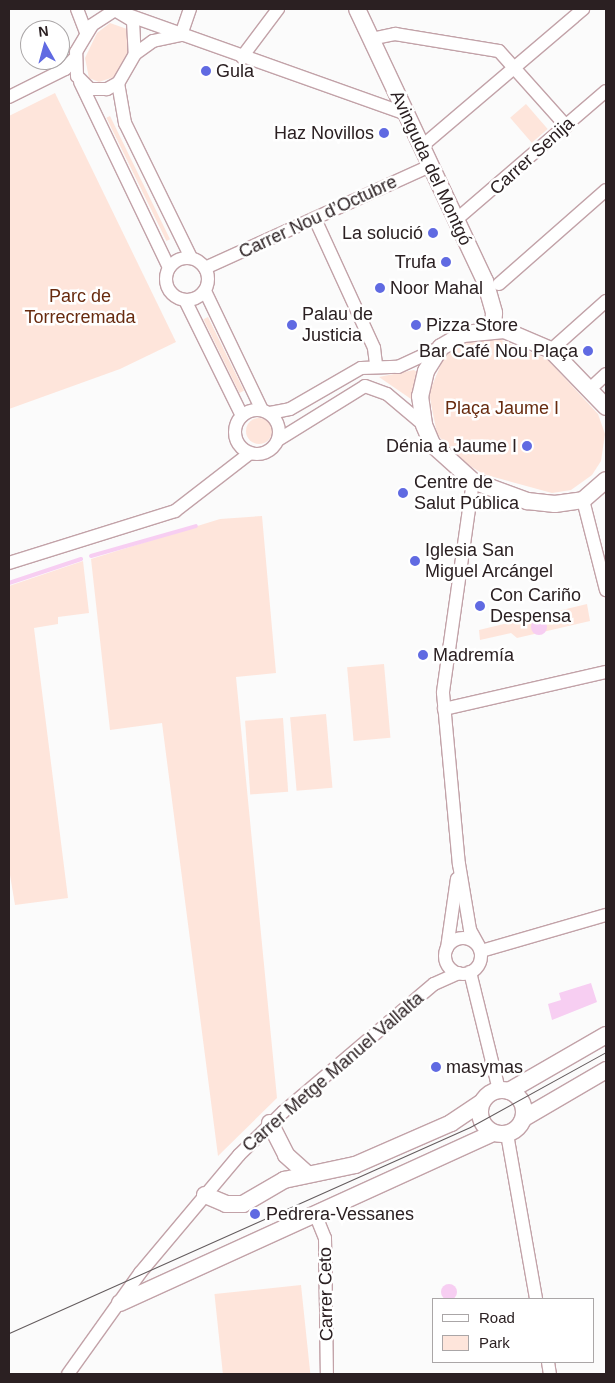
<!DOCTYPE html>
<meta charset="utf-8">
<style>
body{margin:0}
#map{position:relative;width:615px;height:1383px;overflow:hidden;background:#fbfbfb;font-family:Helvetica,sans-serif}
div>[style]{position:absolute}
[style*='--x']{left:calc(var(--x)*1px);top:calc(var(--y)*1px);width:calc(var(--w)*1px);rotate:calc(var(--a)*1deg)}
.green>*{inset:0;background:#fee5db;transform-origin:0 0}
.round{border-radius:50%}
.water>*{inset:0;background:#f7cef2}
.stream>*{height:4px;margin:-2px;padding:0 2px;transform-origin:2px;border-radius:2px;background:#f7cef2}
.roads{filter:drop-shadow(1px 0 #c2a2a8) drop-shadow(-1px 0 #c2a2a8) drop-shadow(0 1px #c2a2a8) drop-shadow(0 -1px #c2a2a8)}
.minor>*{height:12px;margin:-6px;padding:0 6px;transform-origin:6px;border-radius:6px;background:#fff}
.minor>.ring{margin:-6px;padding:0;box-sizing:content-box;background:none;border:12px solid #fff;border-radius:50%}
.major>*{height:16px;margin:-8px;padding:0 8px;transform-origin:8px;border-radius:8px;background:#fff}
.major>.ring{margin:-8px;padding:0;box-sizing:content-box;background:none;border:16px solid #fff;border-radius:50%}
.tram>*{height:1px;margin:-0.5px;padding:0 0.5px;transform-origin:0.5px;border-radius:0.5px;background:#635b5d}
.dots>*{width:14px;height:14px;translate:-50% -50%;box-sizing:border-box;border:2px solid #fff;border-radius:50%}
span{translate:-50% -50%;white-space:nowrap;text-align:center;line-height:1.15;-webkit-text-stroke:5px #fff;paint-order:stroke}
.poi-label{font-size:18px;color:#2b2022}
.left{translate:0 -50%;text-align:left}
.right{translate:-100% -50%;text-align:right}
.street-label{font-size:18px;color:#2b2022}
.park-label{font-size:18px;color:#682b0f}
.frame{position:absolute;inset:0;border:10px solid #2b2022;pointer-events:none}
.legend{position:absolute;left:432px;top:1298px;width:162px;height:65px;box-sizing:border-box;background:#fff;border:1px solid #aaa6a7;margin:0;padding:6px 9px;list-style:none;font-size:15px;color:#2b2022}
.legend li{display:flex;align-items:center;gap:10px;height:25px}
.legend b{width:25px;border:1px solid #aaa6a7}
.north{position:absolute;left:20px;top:20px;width:50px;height:50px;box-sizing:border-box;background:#fff;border:1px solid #aaa6a7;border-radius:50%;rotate:353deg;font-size:14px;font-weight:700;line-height:20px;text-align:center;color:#2b2022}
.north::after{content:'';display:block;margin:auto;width:18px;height:22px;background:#606ae2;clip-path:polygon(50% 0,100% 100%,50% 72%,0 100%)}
</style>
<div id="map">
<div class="green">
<i style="clip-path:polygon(110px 23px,127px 29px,128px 52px,114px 77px,99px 82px,89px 78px,85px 58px,97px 33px)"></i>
<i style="clip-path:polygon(55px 93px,176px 342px,120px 369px,9px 409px,9px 116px)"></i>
<i style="left:526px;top:104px;width:33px;height:21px;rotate:49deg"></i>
<i style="left:110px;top:116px;width:137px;height:4px;rotate:64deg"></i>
<i style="left:208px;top:317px;width:82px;height:5px;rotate:64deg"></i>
<i style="clip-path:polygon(499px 339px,547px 359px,598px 414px,605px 434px,601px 461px,592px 475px,571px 490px,552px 493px,483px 474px,459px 459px,437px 434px,429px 393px,444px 357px,460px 344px)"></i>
<i style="clip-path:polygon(414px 370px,418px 373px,411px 399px,379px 377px)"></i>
<i class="round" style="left:246px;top:418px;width:26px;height:26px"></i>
<i style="clip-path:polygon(262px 516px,276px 673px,236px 677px,277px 1098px,218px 1156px,162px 723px,110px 730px,91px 559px,220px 519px)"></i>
<i style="clip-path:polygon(83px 561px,89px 613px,58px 617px,58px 624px,34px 628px,68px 898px,15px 905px,9px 869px,9px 586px)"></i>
<i style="clip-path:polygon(587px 604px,590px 621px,517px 638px,511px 633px,480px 640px,479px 630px)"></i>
<i style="left:384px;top:664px;width:74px;height:37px;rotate:85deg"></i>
<i style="left:326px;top:714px;width:74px;height:36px;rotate:85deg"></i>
<i style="left:283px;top:718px;width:74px;height:38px;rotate:86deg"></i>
<i style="left:301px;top:1285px;width:89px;height:87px;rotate:84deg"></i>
</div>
<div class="water">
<i class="round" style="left:531px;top:619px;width:16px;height:16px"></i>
<i style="clip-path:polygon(591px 983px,597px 1002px,552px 1020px,548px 1004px,561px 1000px,559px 993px)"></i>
<i class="round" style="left:441px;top:1284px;width:16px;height:16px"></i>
</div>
<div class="stream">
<i style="--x:91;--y:556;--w:109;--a:-15.9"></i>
<i style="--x:9;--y:583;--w:76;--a:-18.4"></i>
</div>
<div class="roads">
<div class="minor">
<i style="--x:77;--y:9;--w:25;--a:69"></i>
<i style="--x:115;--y:10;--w:21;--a:31"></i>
<i style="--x:133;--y:21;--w:33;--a:87"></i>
<i style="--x:135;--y:54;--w:34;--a:120"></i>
<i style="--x:118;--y:83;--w:13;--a:151"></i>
<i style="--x:107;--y:89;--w:17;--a:180"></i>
<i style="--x:90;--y:89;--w:18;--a:-135"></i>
<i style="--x:77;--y:76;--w:24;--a:-92"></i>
<i style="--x:76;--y:52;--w:31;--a:-59"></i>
<i style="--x:92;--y:25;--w:27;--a:-33"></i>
<i style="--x:128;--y:15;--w:295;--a:19.6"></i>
<i style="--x:181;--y:35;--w:28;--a:-71"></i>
<i style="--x:371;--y:39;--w:25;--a:-12"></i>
<i style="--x:395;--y:34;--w:105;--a:9.3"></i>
<i style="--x:499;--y:51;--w:101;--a:48.2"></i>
<i style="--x:135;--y:54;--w:22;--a:-36"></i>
<i style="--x:153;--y:41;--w:29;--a:-12"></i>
<i style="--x:242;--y:57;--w:60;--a:-53.1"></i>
<i style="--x:80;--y:82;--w:206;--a:64.4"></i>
<i style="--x:118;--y:83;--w:41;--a:80.1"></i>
<i style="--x:125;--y:123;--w:150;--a:63.9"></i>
<i style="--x:9;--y:97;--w:63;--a:-26.6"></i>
<i style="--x:65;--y:69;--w:13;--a:-48"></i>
<i style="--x:421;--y:147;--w:213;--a:-40.4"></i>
<i style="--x:315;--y:219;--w:142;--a:65.4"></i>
<i style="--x:374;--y:348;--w:17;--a:83"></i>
<i style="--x:457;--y:219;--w:196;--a:-40.7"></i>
<i class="ring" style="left:166px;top:258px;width:30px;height:30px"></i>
<i style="--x:205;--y:268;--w:247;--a:-24.4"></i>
<i style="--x:499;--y:284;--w:142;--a:-41.3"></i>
<i style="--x:205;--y:291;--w:132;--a:64.4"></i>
<i style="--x:185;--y:300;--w:129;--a:63.8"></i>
<i style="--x:551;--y:350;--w:74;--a:-41.7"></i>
<i style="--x:590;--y:389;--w:22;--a:-43"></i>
<i class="ring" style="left:235px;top:410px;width:32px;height:32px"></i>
<i style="--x:270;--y:413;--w:20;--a:-11"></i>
<i style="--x:290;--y:409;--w:82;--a:-30"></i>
<i style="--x:361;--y:368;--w:37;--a:-2"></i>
<i style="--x:398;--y:367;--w:47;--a:-24.9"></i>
<i style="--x:278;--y:440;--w:102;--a:-31.8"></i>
<i style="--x:365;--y:386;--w:23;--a:20"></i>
<i style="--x:387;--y:394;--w:48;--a:40"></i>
<i style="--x:473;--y:481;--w:214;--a:98.1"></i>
<i style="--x:443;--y:693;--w:172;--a:84.7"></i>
<i style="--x:459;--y:864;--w:67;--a:80.5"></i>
<i style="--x:470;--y:930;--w:18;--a:61"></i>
<i style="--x:583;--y:500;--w:93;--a:75.7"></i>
<i style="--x:9;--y:563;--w:174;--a:-17.4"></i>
<i style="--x:175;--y:511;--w:95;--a:-37.7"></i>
<i style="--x:444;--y:709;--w:166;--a:-12.9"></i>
<i class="ring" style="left:445px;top:938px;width:24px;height:24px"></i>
<i style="--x:447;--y:948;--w:70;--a:-81.8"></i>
<i style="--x:481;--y:951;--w:130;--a:-16.1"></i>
<i style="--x:470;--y:972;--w:122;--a:76.2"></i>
<i style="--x:507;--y:1134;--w:168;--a:80"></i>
<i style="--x:316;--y:1216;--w:24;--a:68"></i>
<i style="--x:325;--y:1238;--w:136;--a:89.2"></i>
<i style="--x:548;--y:1362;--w:12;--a:81"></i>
<i style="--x:68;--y:1374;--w:124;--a:-54.5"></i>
<i style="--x:140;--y:1273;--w:154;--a:-50"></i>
<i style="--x:239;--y:1155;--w:62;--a:-44.3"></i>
<i style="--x:283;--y:1112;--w:198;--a:-40.3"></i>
<i style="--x:434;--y:984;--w:27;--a:-24"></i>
</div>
<div class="major">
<i style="--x:357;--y:9;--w:301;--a:64.8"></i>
<i style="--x:485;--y:281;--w:33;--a:74"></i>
<i style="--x:494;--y:313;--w:16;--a:94"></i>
<i style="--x:606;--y:407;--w:79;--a:-134"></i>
<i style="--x:551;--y:350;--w:51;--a:-156.9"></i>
<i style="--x:504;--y:330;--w:41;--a:174.4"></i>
<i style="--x:463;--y:334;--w:26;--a:149"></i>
<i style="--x:441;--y:347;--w:28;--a:122"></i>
<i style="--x:426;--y:371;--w:26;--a:103"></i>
<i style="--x:420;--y:396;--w:29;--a:82"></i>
<i style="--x:424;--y:425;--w:21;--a:67"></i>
<i style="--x:432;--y:444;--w:55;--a:42.1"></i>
<i style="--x:473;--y:481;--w:58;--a:20.3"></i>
<i style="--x:527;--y:501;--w:28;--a:6"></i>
<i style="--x:555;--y:504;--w:28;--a:-8"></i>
<i style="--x:583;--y:500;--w:30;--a:-41"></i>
<i class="ring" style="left:480px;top:1090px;width:28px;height:28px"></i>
<i style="--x:509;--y:1091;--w:112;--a:-30"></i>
<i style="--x:524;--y:1118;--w:95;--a:-30.3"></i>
<i style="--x:270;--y:1123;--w:36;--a:63"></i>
<i style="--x:286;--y:1155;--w:27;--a:42"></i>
<i style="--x:205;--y:1195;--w:23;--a:23"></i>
<i style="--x:226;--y:1204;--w:17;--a:0"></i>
<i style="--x:243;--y:1204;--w:48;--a:-30.3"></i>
<i style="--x:284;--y:1180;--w:73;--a:-11.9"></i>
<i style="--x:355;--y:1165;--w:105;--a:-23.6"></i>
<i style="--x:451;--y:1123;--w:37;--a:-34"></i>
<i style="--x:120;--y:1303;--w:410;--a:-24.5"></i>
</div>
</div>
<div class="tram">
<i style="--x:9;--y:1333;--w:505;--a:-24.08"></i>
<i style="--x:470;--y:1127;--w:155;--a:-28.9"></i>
</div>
<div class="dots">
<i style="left:206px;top:71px;background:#606ae2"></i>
<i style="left:384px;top:133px;background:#606ae2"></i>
<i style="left:433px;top:233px;background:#606ae2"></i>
<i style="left:446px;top:262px;background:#606ae2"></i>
<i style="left:380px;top:288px;background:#606ae2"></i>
<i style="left:292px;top:325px;background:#606ae2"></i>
<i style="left:416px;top:325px;background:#606ae2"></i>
<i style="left:588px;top:351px;background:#606ae2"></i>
<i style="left:527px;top:446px;background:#606ae2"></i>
<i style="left:403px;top:493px;background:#606ae2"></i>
<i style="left:415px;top:561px;background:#606ae2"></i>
<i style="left:480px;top:606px;background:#606ae2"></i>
<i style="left:423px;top:655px;background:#606ae2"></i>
<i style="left:436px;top:1067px;background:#606ae2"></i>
<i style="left:255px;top:1214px;background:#606ae2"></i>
</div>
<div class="poi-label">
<span class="left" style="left:216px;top:71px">Gula</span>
<span class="right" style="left:374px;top:133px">Haz Novillos</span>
<span class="right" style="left:423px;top:233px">La solució</span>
<span class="right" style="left:436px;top:262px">Trufa</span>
<span class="left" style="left:390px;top:288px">Noor Mahal</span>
<span class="left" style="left:302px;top:325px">Palau de<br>Justicia</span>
<span class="left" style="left:426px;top:325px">Pizza Store</span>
<span class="right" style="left:578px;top:351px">Bar Café Nou Plaça</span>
<span class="right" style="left:517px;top:446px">Dénia a Jaume I</span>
<span class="left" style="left:414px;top:493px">Centre de<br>Salut Pública</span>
<span class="left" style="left:425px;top:561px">Iglesia San<br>Miguel Arcángel</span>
<span class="left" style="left:490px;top:606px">Con Cariño<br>Despensa</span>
<span class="left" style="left:433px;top:655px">Madremía</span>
<span class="left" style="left:446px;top:1067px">masymas</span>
<span class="left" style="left:266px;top:1214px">Pedrera-Vessanes</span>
</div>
<div class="street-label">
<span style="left:532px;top:156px;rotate:-42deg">Carrer Senija</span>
<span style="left:431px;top:168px;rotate:65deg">Avinguda del Montgó</span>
<span style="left:318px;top:217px;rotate:-25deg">Carrer Nou d’Octubre</span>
<span style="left:333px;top:1072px;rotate:-41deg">Carrer Metge Manuel Vallalta</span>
<span style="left:326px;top:1294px;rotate:-91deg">Carrer Ceto</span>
</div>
<div class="park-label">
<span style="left:80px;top:307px">Parc de<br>Torrecremada</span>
<span style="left:502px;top:408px">Plaça Jaume I</span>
</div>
<div class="frame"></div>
<ul class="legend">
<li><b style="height:6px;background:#fff"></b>Road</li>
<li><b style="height:14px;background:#fee5db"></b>Park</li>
</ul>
<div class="north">N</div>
</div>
